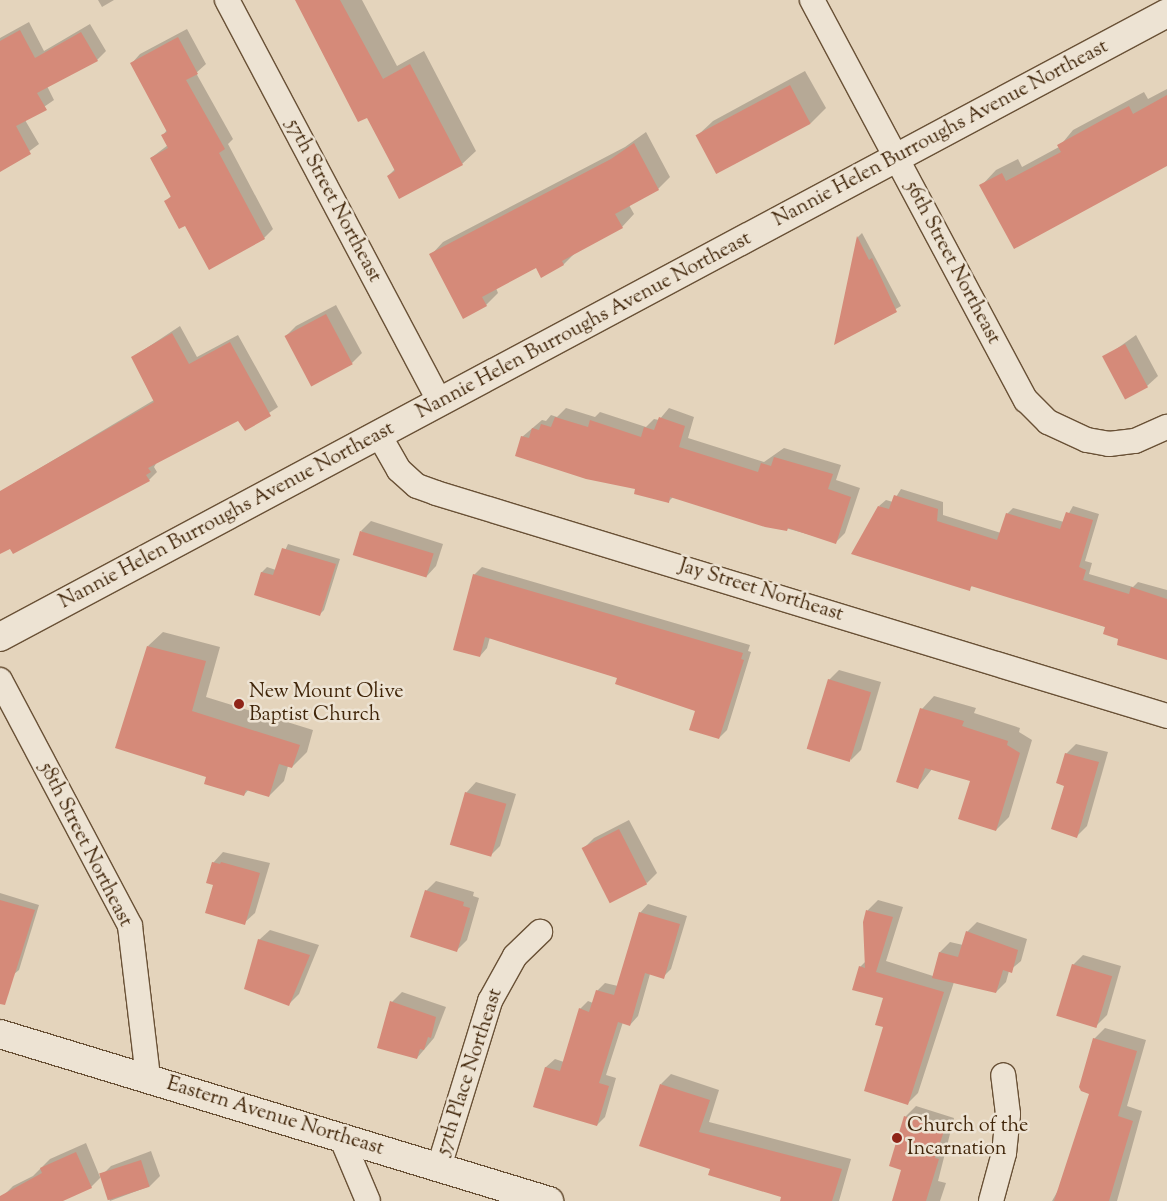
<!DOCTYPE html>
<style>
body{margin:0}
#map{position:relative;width:1167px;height:1201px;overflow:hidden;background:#e4d4bc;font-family:"Sorts Mill Goudy",serif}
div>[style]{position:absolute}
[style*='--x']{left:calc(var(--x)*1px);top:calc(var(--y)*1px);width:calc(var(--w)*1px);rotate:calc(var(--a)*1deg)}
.shadow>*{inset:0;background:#0003}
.building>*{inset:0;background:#d58a79;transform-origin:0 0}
.roads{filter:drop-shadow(1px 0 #695136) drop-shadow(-1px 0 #695136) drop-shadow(0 1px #695136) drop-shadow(0 -1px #695136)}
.minor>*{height:24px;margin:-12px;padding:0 12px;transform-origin:12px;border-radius:12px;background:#ede3d3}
.secondary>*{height:28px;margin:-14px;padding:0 14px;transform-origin:14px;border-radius:14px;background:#ede3d3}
.dots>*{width:14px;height:14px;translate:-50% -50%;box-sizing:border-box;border:2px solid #ede3d3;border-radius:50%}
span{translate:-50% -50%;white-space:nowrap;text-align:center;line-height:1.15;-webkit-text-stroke:5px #ede3d3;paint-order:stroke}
.street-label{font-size:20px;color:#402509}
.poi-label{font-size:20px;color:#402509}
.left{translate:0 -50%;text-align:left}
</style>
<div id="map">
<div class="shadow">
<i style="clip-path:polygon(98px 0,114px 0,102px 7px)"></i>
<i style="clip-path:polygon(296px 0,362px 0,397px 66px,424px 51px,476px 151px,462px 164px,388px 176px,395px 169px,367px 116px)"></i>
<i style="clip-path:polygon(29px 22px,44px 51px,90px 24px,106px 51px,97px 60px,47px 86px,54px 100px,25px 120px,39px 144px,12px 164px,0 142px,0 38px)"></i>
<i style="clip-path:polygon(187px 29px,206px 64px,196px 73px,233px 139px,228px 144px,273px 229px,264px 238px,186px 225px,166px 201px,172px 195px,151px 158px,168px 145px,163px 135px,167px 130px,132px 63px,140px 54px)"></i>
<i style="clip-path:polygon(805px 71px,826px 108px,811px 123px,697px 136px,713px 121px)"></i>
<i style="clip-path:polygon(1167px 89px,1167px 165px,981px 186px,996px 170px,1018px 159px,1022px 167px,1059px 147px,1073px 130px,1144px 92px,1148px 99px)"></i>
<i style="clip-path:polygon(646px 132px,670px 177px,658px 189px,629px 205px,634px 214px,622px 227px,576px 252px,564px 264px,541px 276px,537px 267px,496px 288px,498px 293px,486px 305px,431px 255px,443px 242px,625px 147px)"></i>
<i style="clip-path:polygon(862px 233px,901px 306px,836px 343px,858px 237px)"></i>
<i style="clip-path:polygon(336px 305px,362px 353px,352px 363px,286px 336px,296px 326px)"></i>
<i style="clip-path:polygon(180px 326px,197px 357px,238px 335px,278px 407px,245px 429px,239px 419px,157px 462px,154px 467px,157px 472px,149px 480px,0 537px,0 492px,154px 400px,133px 357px)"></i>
<i style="clip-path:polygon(1136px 335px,1158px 376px,1147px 386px,1127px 397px,1105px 357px)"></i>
<i style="clip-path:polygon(566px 408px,595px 417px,600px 412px,646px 427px,654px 419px,659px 420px,669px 408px,694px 417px,688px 438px,764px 462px,784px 448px,841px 465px,836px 480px,860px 488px,845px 533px,836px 542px,673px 497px,668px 502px,522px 437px,542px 420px,546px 421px,551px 415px,557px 417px)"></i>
<i style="clip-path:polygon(901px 489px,943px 502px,943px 515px,1001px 533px,1007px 514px,1013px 508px,1064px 522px,1073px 506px,1099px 514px,1085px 561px,1092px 563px,1089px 574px,1133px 587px,1138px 582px,1167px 590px,1167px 659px,1120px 638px,1106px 627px,973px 585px,969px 589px,879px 506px,886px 500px,893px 502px)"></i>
<i style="clip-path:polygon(371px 521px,443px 544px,436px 566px,426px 577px,361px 531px)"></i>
<i style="clip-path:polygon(288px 544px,340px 559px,324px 610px,319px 615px,256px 594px,262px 572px,267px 567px,276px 570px)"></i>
<i style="clip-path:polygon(482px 567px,750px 645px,748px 651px,751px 652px,727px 730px,719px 738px,697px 711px,619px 677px,490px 637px,487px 648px,480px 656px,474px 575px)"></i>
<i style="clip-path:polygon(163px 632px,220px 647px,206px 697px,313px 730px,307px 752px,292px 767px,288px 766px,284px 781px,269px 796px,249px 789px,244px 795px,208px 776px,148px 646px)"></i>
<i style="clip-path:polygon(839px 670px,881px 682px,861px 750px,851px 760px,829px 680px)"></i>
<i style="clip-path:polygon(934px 696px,976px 708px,974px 713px,1020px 728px,1019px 732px,1032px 740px,1009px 817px,996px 830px,971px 780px,932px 769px,918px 787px,922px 709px)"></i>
<i style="clip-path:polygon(1076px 744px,1108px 752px,1087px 826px,1077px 836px,1065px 785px,1066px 754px)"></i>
<i style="clip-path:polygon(476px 782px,516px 794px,500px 846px,490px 856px,466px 793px)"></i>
<i style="clip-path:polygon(629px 820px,657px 873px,647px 883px,584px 848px,594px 838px)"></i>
<i style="clip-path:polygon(223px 852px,270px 863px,255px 913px,244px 923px,215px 884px,213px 863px)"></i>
<i style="clip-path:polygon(436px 881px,474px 892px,473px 896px,479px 898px,467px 940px,457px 950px,426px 891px)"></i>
<i style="clip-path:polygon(0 893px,39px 905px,19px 970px,14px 974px,0 970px)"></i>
<i style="clip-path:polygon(878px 900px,903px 907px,886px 961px,933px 976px,940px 952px,950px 942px,963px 945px,967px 932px,977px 922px,1027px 939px,1021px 961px,1009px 971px,1006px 982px,996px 992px,954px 982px,918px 1093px,908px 1103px,885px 1026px,884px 997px,860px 967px,866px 961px,864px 922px,868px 910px)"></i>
<i style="clip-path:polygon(648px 904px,687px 916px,671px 969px,663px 977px,650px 974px,638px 1016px,630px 1025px,623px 1022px,606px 1075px,616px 1078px,605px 1117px,597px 1125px,535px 1106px,546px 1067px,555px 1059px,564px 1062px,580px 1009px,588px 1001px,593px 1003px,597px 991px,605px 983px,618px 986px,640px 913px)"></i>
<i style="clip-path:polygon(270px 930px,319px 945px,299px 994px,289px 1004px,259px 940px)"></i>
<i style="clip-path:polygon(1083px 955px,1121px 966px,1107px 1015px,1096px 1026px,1073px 965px)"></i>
<i style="clip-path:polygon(402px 992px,446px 1007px,434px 1038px,417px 1058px,392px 1002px)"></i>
<i style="clip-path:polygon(1105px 1028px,1146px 1040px,1127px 1106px,1142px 1111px,1117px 1201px,1052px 1201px,1060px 1187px,1091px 1093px,1094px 1039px)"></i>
<i style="clip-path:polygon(671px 1074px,719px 1090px,709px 1122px,851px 1159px,839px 1201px,781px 1201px,783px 1196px,712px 1168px,661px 1084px)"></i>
<i style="clip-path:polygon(916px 1106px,954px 1118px,938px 1181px,946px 1183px,940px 1201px,893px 1201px,903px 1169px,890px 1165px,906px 1116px)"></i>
<i style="clip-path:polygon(86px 1143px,100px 1177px,111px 1166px,151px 1151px,160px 1176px,150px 1186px,110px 1201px,101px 1177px,91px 1187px,60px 1201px,7px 1201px,4px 1195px,13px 1186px,33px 1176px,50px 1159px)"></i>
</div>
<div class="building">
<i style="clip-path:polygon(295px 0,340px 0,383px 79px,410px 64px,463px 165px,399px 199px,387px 176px,395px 171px,367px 118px,358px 122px)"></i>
<i style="clip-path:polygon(20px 30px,35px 58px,81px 32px,98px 61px,37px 93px,47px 110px,16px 126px,31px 154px,0 172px,0 41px)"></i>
<i style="clip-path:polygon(178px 37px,198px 74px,186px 80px,225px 149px,219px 153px,265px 239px,209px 270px,185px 226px,179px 229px,164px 201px,171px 197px,150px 158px,168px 148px,161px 135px,167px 132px,130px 63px)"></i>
<i style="left:790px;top:85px;width:44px;height:107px;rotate:62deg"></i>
<i style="clip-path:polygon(1167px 95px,1167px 166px,1014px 249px,979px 185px,1002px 173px,1006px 181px,1061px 152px,1057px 145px,1106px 118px,1129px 106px,1133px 114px)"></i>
<i style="clip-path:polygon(634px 143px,659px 190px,615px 214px,623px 228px,562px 261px,564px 265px,541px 278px,536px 268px,482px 297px,487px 306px,463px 319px,429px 254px,611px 159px)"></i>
<i style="clip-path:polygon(857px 236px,869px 260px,872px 258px,897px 312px,834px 345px)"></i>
<i style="left:326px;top:314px;width:57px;height:47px;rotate:62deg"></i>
<i style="clip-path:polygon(172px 333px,189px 364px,230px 342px,271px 416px,245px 431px,238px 421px,148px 468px,151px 472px,146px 475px,150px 481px,13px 554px,10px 549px,0 554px,0 491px,154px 402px,131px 357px)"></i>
<i style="left:1125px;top:344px;width:49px;height:26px;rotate:62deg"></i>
<i style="clip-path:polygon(555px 417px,588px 427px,590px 420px,641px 437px,644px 427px,654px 430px,659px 417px,685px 426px,679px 447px,758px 472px,761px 463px,771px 466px,774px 457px,833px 474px,828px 489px,851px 497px,836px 544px,788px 528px,787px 531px,765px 527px,670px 497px,669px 503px,634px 494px,635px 489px,586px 479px,515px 456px,521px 436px,529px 438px,532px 428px,539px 430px,541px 424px,551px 427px)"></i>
<i style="clip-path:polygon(894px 495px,938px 509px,937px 521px,997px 540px,1006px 513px,1060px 529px,1066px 512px,1093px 520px,1079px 567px,1086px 570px,1083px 580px,1129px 594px,1131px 587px,1167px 599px,1167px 660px,1117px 645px,1118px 639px,1103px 634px,1105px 627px,971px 586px,970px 591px,851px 554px,878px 506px,889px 509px)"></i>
<i style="left:360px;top:531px;width:77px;height:25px;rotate:17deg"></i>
<i style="clip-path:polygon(282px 548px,336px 564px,320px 616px,254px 595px,261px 572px,273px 575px)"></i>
<i style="clip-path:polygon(473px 574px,743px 653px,741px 659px,744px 660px,719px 739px,689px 730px,695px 711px,615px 684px,617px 678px,485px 637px,480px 657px,453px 650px)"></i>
<i style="clip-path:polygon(147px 646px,206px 661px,192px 711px,300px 745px,292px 768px,279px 764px,269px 797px,246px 790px,244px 796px,204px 784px,206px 777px,115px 748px)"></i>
<i style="left:828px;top:679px;width:45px;height:73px;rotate:17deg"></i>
<i style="clip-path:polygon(920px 708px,964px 721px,962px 726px,1008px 741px,1007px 745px,1020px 753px,996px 831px,958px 819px,970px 781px,925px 768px,918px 789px,896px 782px)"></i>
<i style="clip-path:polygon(1065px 753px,1099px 762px,1077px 838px,1051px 829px,1064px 786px,1056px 783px)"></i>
<i style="left:465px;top:792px;width:43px;height:55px;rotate:16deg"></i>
<i style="left:619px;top:829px;width:62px;height:42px;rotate:63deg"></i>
<i style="clip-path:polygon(212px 862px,220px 864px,221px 862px,260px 873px,245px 925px,205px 913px,213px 885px,206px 883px)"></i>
<i style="clip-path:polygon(425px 890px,464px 902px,463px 906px,470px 908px,457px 952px,410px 937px)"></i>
<i style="clip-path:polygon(0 900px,35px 910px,5px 1005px,0 1004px)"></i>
<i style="clip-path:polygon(866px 910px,893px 917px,876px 972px,944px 992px,908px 1105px,864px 1091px,883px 1027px,875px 1025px,883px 998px,852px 990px,859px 966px,865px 968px,863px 922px)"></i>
<i style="clip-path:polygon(639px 912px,680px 924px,664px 979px,645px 973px,630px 1026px,618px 1022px,599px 1083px,609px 1086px,597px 1126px,533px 1107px,545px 1067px,560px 1071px,579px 1008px,589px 1012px,596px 990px,614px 995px)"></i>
<i style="clip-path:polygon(966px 931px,1018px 950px,1012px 973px,1003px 970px,996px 993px,932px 978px,939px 952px,958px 957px)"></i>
<i style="clip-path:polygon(258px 939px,310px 955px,289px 1006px,244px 989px)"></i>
<i style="left:1072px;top:964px;width:42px;height:54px;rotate:17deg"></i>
<i style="clip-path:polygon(390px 1001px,436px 1017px,431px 1038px,428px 1037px,424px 1050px,420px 1049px,417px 1059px,377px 1048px)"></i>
<i style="clip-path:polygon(1093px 1038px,1137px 1051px,1118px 1116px,1133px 1121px,1109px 1201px,1054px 1201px,1089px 1094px,1081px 1091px,1079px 1087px)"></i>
<i style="clip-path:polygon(660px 1084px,710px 1100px,699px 1132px,842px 1169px,832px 1201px,780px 1201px,781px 1197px,708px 1175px,710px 1169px,639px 1146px)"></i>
<i style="clip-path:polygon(904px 1116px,945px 1128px,935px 1158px,939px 1159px,926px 1201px,892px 1201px,901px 1170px,889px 1166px)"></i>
<i style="clip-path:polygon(76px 1152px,92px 1188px,63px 1201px,0 1201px,0 1196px,42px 1173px,40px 1168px)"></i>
<i style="left:141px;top:1160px;width:28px;height:44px;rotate:72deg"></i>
</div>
<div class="roads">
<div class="minor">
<i style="--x:227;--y:0;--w:456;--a:62.1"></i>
<i style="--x:812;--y:0;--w:454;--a:61.9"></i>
<i style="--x:1026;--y:400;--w:31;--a:45"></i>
<i style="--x:1048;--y:422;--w:43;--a:24.8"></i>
<i style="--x:1087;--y:440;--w:22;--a:10"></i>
<i style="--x:1109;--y:444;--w:26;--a:-7"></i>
<i style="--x:1135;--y:441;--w:35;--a:-24"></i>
<i style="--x:379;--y:435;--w:40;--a:60.3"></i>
<i style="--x:399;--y:470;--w:24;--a:42"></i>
<i style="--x:417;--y:486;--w:20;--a:20"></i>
<i style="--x:436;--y:493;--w:764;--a:16.96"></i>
<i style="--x:0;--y:680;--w:278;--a:62.1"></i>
<i style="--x:130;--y:926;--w:153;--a:83.2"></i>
<i style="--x:341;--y:1137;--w:69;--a:67.1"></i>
<i style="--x:439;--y:1167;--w:174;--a:-72.9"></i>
<i style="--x:490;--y:1001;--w:51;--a:-60.9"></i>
<i style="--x:515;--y:956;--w:35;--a:-44"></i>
<i style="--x:991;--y:1201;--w:50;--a:-74.8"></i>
<i style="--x:1004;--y:1153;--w:39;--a:-84"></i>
<i style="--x:1008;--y:1114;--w:39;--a:-97"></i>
</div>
<div class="secondary">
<i style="--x:0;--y:637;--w:1323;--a:-28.13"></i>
<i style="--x:0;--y:1034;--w:574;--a:16.92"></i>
</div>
</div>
<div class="dots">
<i style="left:239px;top:704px;background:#8f2418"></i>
<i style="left:897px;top:1138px;background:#8f2418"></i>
</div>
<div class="street-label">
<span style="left:941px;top:134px;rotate:-28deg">Nannie Helen Burroughs Avenue Northeast</span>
<span style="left:333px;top:201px;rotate:62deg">57th Street Northeast</span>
<span style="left:952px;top:263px;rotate:62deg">56th Street Northeast</span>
<span style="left:584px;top:326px;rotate:-28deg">Nannie Helen Burroughs Avenue Northeast</span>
<span style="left:227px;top:516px;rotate:-28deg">Nannie Helen Burroughs Avenue Northeast</span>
<span style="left:761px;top:591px;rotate:17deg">Jay Street Northeast</span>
<span style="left:85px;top:845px;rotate:63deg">58th Street Northeast</span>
<span style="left:470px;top:1072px;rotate:-72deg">57th Place Northeast</span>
<span style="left:275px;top:1117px;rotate:17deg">Eastern Avenue Northeast</span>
</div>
<div class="poi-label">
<span class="left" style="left:249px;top:704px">New Mount Olive<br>Baptist Church</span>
<span class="left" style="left:907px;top:1138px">Church of the<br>Incarnation</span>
</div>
</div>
